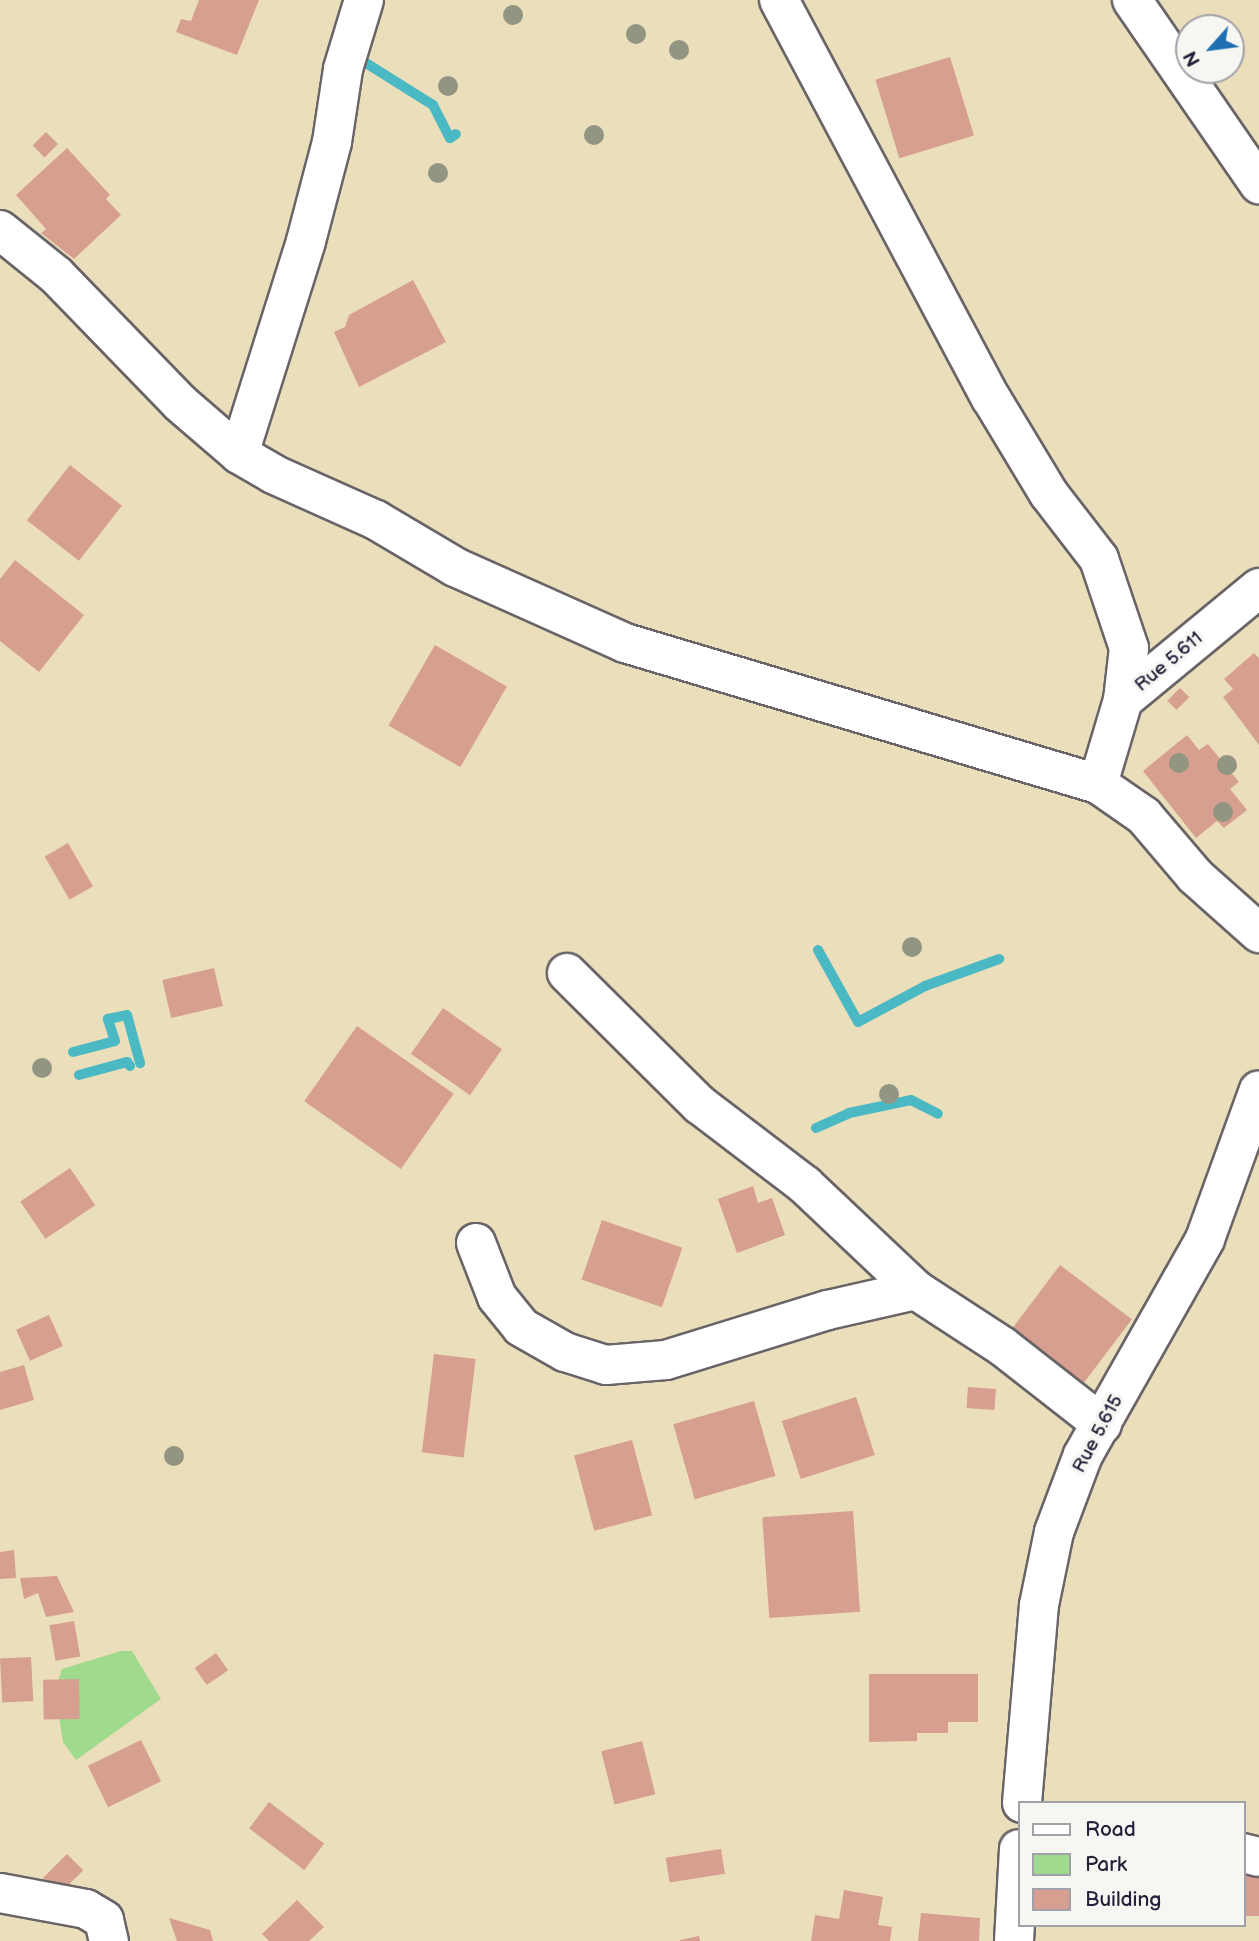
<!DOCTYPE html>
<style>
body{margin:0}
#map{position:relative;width:1259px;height:1941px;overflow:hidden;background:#ebdeba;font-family:"Balsamiq Sans",sans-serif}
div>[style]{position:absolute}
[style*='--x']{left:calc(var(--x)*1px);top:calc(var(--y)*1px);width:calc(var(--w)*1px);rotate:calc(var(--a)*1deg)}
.green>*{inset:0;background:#9fda8d}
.stream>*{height:10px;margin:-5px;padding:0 5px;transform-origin:5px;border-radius:5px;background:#4bb9c3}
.building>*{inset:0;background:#d79f8f;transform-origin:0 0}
.roads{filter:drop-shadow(2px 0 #686467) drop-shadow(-2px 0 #686467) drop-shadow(0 2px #686467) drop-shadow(0 -2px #686467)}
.minor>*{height:38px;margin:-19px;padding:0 19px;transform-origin:19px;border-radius:19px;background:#fff}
.trees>*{width:20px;height:20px;margin:-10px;border-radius:50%;background:#919582}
span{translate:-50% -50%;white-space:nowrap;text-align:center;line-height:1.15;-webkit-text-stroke:7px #f6f6f2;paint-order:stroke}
.street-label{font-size:19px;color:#22223b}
.legend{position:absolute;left:1018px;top:1801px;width:228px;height:126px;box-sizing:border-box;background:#f6f6f2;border:2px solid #a1a1a9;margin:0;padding:9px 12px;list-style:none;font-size:21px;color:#22223b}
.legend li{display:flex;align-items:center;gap:14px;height:35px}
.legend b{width:35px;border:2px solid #a1a1a9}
.north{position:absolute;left:1175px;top:14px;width:70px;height:70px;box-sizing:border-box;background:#f6f6f2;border:2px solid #a1a1a9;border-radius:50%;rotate:242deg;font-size:19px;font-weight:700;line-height:28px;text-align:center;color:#22223b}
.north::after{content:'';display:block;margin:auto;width:24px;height:32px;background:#1f6fb2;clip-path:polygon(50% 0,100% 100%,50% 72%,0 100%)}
</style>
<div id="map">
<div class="green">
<i style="clip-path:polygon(121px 1651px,132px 1651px,161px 1699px,76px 1760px,63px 1742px,55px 1691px,62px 1669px)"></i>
</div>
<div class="stream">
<i style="--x:366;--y:63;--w:79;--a:32.1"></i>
<i style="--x:433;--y:105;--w:37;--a:63"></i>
<i style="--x:450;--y:138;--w:7;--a:-34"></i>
<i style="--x:818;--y:950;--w:82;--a:60.9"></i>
<i style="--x:858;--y:1022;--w:76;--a:-28.2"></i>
<i style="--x:925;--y:986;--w:79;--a:-20"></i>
<i style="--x:73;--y:1052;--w:43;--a:-14.7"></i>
<i style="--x:115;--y:1041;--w:23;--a:-108"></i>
<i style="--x:108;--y:1019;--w:19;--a:-12"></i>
<i style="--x:127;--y:1015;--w:50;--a:74.8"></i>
<i style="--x:79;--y:1075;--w:50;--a:-15.2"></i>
<i style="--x:127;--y:1062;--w:5;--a:53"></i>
<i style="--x:816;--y:1128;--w:36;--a:-24"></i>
<i style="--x:849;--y:1113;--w:63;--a:-11.8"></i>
<i style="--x:911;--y:1100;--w:30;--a:27"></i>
</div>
<div class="building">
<i style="clip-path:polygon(199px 0,259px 0,237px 55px,176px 32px,181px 19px,191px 21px)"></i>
<i style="left:950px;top:57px;width:82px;height:78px;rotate:73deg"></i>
<i style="left:46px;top:132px;width:17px;height:19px;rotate:45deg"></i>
<i style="clip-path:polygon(67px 148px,110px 195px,106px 199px,121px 215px,74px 259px,41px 233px,46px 229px,16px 195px)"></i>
<i style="clip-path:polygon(413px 280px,446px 342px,359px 387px,334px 332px,345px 327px,349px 315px)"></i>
<i style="left:70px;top:465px;width:66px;height:70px;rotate:38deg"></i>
<i style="clip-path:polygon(15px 560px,84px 615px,39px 672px,0 641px,0 579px)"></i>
<i style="left:435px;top:645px;width:83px;height:93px;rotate:30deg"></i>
<i style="clip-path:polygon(1254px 653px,1259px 658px,1259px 745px,1223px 697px,1233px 689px,1224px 679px)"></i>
<i style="left:1180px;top:688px;width:13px;height:18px;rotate:45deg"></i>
<i style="clip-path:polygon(1187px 735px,1199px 750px,1208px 744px,1239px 782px,1230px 789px,1247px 810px,1224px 828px,1217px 821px,1196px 838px,1143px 771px)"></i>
<i style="left:68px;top:843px;width:50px;height:27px;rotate:60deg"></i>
<i style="left:214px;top:968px;width:39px;height:53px;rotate:77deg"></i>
<i style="left:443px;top:1008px;width:72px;height:56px;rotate:35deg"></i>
<i style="left:357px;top:1026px;width:118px;height:92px;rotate:35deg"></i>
<i style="left:70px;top:1168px;width:45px;height:60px;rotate:56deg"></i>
<i style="clip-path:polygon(753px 1186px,758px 1203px,772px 1198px,785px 1235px,737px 1253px,718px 1199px)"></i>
<i style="left:602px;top:1220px;width:85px;height:63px;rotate:19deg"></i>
<i style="left:1060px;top:1265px;width:90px;height:85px;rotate:37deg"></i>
<i style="left:49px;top:1315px;width:34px;height:36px;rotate:66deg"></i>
<i style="left:434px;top:1354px;width:42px;height:99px;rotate:7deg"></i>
<i style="clip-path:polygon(24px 1365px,34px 1400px,0 1410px,0 1372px)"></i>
<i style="left:968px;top:1387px;width:28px;height:21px;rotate:4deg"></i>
<i style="left:856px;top:1397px;width:61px;height:78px;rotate:72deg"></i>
<i style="left:754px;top:1401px;width:78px;height:84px;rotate:74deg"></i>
<i style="left:632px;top:1440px;width:78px;height:60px;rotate:75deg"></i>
<i style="left:853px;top:1511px;width:101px;height:91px;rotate:86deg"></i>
<i style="clip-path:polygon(14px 1550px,16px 1578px,0 1579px,0 1552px)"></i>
<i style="clip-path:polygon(57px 1576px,74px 1612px,46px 1617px,38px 1593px,24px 1599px,20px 1578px)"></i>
<i style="left:74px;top:1621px;width:36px;height:25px;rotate:80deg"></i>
<i style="left:216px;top:1653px;width:21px;height:26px;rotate:55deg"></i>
<i style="left:31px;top:1657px;width:44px;height:31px;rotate:87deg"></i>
<i style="clip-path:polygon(869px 1674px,978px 1674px,978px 1722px,948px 1722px,948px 1733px,917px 1733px,917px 1741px,869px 1742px)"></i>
<i style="left:79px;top:1679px;width:40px;height:36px;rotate:89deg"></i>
<i style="left:141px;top:1740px;width:46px;height:59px;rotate:64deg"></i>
<i style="left:642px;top:1741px;width:55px;height:42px;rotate:76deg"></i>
<i style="left:269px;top:1802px;width:69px;height:33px;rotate:37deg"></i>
<i style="left:721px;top:1849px;width:25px;height:56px;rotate:81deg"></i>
<i style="left:67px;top:1854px;width:23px;height:34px;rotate:45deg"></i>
<i style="left:1259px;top:1872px;width:44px;height:16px;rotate:90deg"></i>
<i style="clip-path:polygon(844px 1890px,883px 1897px,878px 1925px,892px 1927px,890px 1941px,811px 1941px,815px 1915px,839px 1919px)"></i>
<i style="clip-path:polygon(297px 1900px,324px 1927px,309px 1941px,269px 1941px,262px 1934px)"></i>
<i style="clip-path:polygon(921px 1913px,980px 1918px,979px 1941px,918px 1941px)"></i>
<i style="clip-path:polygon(169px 1918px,210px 1930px,213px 1941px,177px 1941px)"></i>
<i style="clip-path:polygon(699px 1936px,700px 1941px,680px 1941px,680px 1940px)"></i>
</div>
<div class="roads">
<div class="minor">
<i style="--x:779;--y:0;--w:451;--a:62"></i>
<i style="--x:991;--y:398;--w:112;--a:58.9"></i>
<i style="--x:1049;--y:494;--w:82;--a:52.4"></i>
<i style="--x:1099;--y:559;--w:94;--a:71.4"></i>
<i style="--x:1129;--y:648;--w:52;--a:96.6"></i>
<i style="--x:1132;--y:0;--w:224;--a:55.4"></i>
<i style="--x:0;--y:230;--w:72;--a:38.8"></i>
<i style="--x:56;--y:275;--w:178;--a:45.9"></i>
<i style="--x:180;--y:403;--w:78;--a:40.8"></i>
<i style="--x:239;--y:454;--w:39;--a:30"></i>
<i style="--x:273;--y:474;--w:113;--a:24.1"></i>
<i style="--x:376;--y:520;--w:92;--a:30.7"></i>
<i style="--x:455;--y:567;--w:186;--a:24.1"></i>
<i style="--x:625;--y:643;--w:494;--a:16.6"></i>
<i style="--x:239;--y:454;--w:223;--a:-72.5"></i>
<i style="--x:306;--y:241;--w:102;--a:-75.3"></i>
<i style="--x:332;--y:142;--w:74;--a:-81.4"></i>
<i style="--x:343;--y:69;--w:72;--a:-73.1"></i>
<i style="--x:1259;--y:588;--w:176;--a:140.5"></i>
<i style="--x:1123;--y:700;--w:88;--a:106.6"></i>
<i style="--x:1098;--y:784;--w:56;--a:34.8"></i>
<i style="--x:1144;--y:816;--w:79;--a:49.6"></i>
<i style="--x:1195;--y:876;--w:86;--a:41.7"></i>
<i style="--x:567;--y:973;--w:187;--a:44.8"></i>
<i style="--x:700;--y:1105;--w:132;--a:37.3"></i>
<i style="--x:805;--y:1185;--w:153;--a:43.4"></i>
<i style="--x:916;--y:1290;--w:103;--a:33.1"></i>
<i style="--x:1002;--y:1346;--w:127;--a:38"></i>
<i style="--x:476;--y:1243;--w:58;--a:68.7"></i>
<i style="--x:497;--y:1297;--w:38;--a:51"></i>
<i style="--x:521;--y:1327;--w:51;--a:29.6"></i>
<i style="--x:565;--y:1352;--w:43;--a:17.6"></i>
<i style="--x:606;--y:1365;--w:60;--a:-4.8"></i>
<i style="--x:666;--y:1360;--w:170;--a:-17.2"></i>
<i style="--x:828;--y:1310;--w:90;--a:-12.8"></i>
<i style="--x:1022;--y:1803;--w:199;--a:-85.1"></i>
<i style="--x:1039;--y:1605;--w:75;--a:-78.4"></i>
<i style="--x:1054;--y:1532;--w:82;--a:-69.4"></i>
<i style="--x:1083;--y:1455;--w:248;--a:-60.5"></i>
<i style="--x:1205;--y:1239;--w:158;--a:-70.1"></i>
<i style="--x:1243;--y:1853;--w:16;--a:14"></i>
<i style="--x:0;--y:1893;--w:87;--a:10.5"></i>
<i style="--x:86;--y:1909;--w:21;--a:31"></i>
<i style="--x:104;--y:1920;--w:22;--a:77"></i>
<i style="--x:1014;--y:1941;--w:92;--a:-86.9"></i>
</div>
</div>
<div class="trees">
<i style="left:513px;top:15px"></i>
<i style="left:636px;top:34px"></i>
<i style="left:679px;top:50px"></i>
<i style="left:448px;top:86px"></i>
<i style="left:594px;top:135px"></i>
<i style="left:438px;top:173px"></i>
<i style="left:1179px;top:763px"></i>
<i style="left:1227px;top:765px"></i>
<i style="left:1223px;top:812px"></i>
<i style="left:912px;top:947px"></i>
<i style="left:42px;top:1068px"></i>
<i style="left:889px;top:1094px"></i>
<i style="left:174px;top:1456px"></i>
</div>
<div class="street-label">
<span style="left:1169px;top:662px;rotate:-40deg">Rue 5.611</span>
<span style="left:1098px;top:1434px;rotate:-62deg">Rue 5.615</span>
</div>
<ul class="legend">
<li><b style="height:9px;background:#fff"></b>Road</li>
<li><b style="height:19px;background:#9fda8d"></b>Park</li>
<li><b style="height:19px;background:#d79f8f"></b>Building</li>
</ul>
<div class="north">N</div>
</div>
